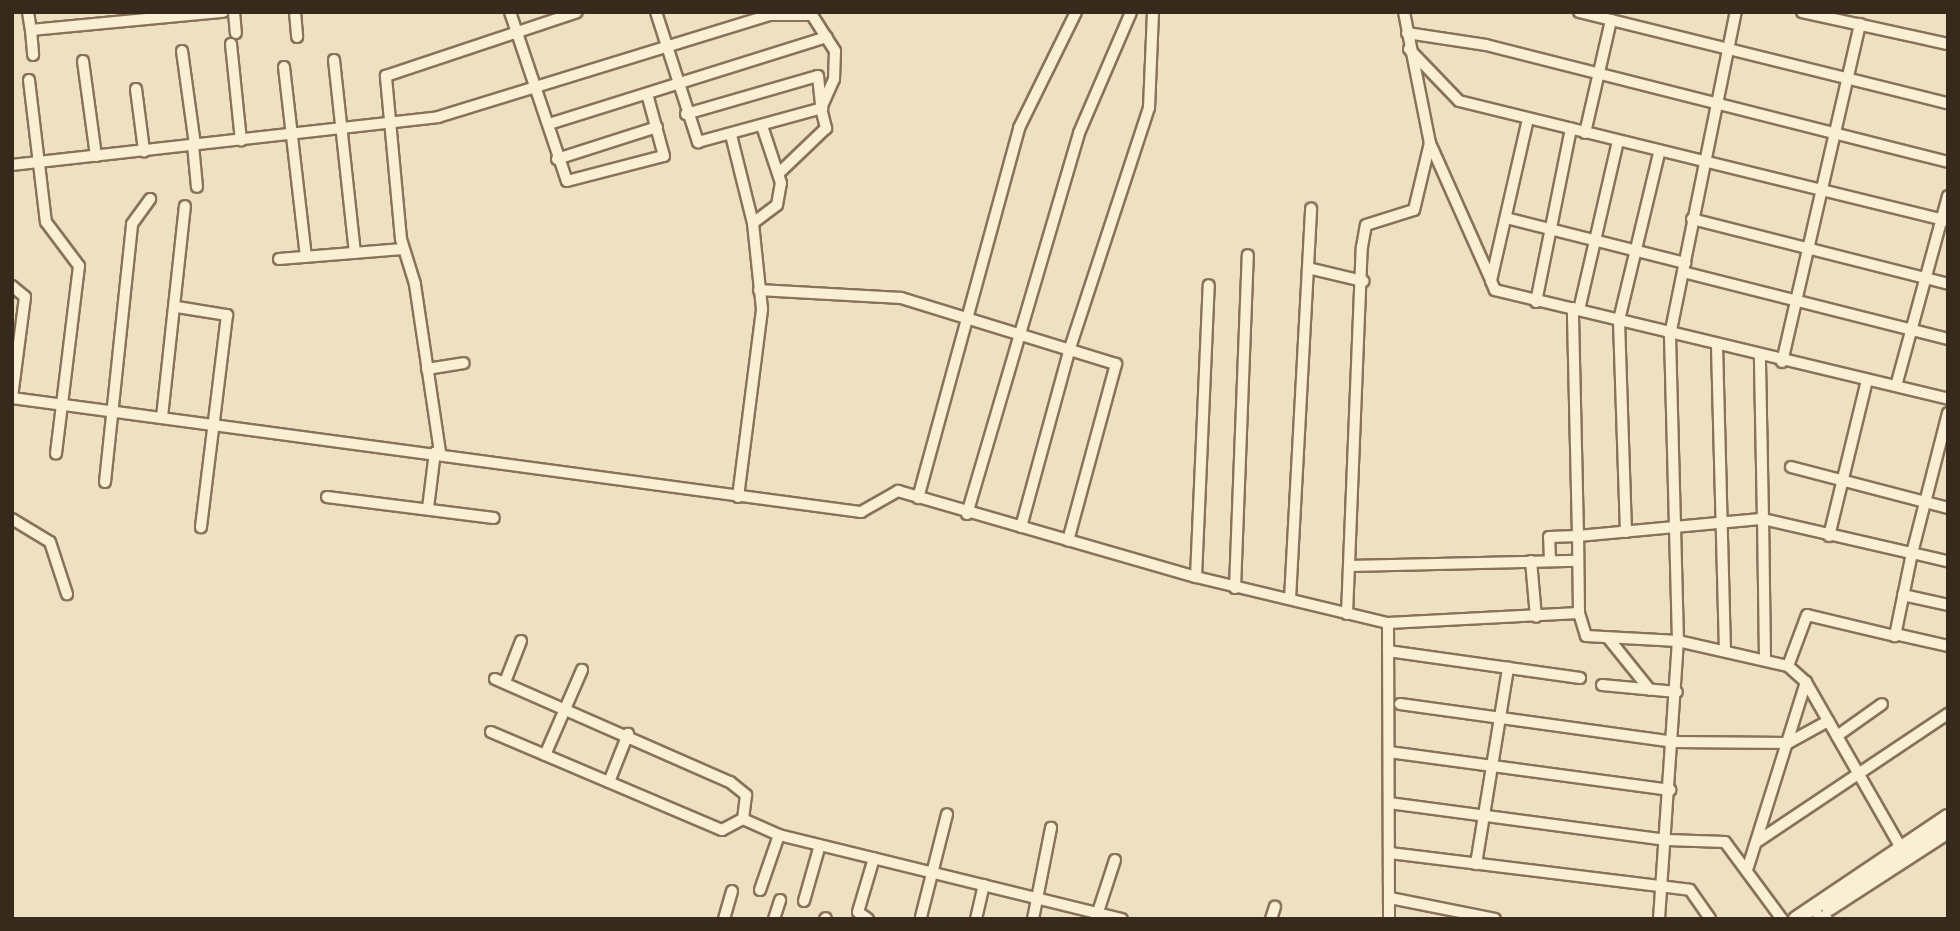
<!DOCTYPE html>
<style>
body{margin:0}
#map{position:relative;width:1960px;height:931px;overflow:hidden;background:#eee1c1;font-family:Georgia,serif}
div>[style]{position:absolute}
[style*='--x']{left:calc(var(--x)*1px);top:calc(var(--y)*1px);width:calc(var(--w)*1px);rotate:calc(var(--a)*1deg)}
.roads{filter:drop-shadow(2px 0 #887259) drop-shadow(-2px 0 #887259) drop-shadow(0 2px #887259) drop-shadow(0 -2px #887259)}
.street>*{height:10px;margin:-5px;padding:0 5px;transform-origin:5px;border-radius:5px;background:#f9efd4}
.secondary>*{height:14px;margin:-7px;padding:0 7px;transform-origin:7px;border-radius:7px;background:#f9efd4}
span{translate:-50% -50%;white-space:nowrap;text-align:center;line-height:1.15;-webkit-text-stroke:6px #f6ecd1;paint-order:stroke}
.frame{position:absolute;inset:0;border:14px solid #372a1d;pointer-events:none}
</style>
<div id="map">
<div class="roads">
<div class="street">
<i style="--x:28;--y:12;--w:18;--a:81"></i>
<i style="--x:31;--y:30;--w:193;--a:-5.4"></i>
<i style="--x:234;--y:12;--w:21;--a:85"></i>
<i style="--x:295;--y:12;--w:25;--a:85"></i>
<i style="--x:510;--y:12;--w:178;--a:71.4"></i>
<i style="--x:567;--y:181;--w:100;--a:-14.5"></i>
<i style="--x:664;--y:156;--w:64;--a:-105.3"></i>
<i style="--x:656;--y:12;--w:137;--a:72.1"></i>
<i style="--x:698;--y:142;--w:129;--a:-15.3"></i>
<i style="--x:1404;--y:12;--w:134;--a:78.8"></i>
<i style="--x:1430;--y:143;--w:150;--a:66"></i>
<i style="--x:1579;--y:12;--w:380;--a:13.9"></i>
<i style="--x:1802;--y:12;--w:149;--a:12.4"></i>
<i style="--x:31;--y:30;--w:25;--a:85"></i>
<i style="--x:1407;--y:33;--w:80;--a:8.6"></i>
<i style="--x:1486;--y:45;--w:477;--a:14.2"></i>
<i style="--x:231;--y:44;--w:97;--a:84.1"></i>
<i style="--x:1409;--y:49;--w:72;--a:46.1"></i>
<i style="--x:1459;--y:101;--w:504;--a:13.79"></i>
<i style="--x:182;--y:51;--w:95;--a:82.1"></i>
<i style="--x:334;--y:60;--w:194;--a:83.8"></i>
<i style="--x:83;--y:61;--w:96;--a:82.2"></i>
<i style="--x:284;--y:67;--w:191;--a:83.4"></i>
<i style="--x:29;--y:80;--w:143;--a:83.2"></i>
<i style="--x:46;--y:222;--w:55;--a:53.1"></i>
<i style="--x:79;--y:266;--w:189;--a:97"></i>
<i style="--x:136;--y:89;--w:63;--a:82.6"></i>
<i style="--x:686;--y:114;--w:137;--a:-16.1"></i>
<i style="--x:818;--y:76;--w:30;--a:84"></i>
<i style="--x:1528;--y:119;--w:166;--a:102.9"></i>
<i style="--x:1491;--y:281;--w:10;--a:66"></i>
<i style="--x:1495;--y:290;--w:466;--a:13.5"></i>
<i style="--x:549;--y:124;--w:291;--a:-17.4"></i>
<i style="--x:1585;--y:133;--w:116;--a:-77"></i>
<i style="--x:731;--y:135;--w:91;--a:76"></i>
<i style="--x:193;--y:145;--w:42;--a:84.6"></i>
<i style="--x:557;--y:159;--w:105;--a:-17.7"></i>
<i style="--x:12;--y:165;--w:429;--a:-6.4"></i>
<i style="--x:438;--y:117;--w:347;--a:-17.1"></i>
<i style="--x:770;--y:15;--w:42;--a:0"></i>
<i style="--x:812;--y:15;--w:43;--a:57.4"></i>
<i style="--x:835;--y:51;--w:28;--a:92"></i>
<i style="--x:834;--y:79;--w:32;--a:114"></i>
<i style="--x:821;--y:108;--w:21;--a:76"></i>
<i style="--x:826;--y:128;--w:66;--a:136.2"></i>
<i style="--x:1506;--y:218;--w:185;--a:14.1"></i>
<i style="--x:1692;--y:219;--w:264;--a:14.2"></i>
<i style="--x:279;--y:259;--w:124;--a:-4.6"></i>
<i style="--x:1308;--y:268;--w:57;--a:13.3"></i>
<i style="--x:1683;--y:272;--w:273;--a:14.2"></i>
<i style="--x:12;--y:286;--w:17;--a:40"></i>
<i style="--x:25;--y:297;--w:101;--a:97.4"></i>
<i style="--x:759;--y:290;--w:142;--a:3.2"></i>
<i style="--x:901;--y:298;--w:225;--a:17.1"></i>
<i style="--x:1116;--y:364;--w:183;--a:105.2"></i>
<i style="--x:1536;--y:302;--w:177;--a:-78.6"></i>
<i style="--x:177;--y:307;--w:51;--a:9.1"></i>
<i style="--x:227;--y:315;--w:214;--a:97"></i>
<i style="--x:1579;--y:310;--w:173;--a:-77"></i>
<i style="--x:1717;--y:346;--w:303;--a:88.5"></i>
<i style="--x:1782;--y:362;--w:347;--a:-77"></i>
<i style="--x:427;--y:369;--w:37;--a:-9"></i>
<i style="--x:1896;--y:386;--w:197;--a:-74.7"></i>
<i style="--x:12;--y:398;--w:857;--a:7.65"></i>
<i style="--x:861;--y:512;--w:43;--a:-29.6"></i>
<i style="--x:898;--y:491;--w:310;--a:16.1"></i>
<i style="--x:1196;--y:577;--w:197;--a:13.5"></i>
<i style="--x:1388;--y:623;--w:191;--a:-3"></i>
<i style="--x:1579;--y:613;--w:77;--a:-90.7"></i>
<i style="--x:1578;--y:536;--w:186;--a:-5.3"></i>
<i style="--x:1763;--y:519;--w:163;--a:-91.1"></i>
<i style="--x:1948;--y:413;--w:145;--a:104.4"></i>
<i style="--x:1912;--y:553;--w:37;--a:13"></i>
<i style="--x:162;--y:417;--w:212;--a:-83.8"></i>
<i style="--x:440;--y:452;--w:170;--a:-98.5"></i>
<i style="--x:415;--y:284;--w:47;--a:-107.3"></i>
<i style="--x:401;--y:239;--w:164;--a:-95.3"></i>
<i style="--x:386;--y:76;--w:201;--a:-18.5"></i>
<i style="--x:1791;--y:467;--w:162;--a:14.6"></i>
<i style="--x:105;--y:482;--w:259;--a:-84"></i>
<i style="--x:132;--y:224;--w:31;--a:-54"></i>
<i style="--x:327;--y:497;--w:168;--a:7.2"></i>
<i style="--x:738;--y:497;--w:190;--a:-82.7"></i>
<i style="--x:762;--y:309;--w:86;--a:-96"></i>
<i style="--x:753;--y:223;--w:30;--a:-37"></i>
<i style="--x:777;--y:205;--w:22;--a:-80"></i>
<i style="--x:781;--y:183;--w:60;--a:-108.4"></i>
<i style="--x:918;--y:498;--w:384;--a:-74.7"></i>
<i style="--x:1019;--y:128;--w:129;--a:-63.8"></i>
<i style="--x:428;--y:508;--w:56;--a:-82.9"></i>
<i style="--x:967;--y:514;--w:397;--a:-73.6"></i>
<i style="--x:1079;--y:133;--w:132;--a:-66.7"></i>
<i style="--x:12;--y:519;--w:44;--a:31.2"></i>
<i style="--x:50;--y:542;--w:55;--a:71.9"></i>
<i style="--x:1021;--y:527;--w:182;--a:-74.7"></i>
<i style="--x:1069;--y:351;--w:256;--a:-71.8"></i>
<i style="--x:1149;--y:108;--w:96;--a:-87.6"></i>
<i style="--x:1626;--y:532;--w:212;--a:-91.9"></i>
<i style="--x:1619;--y:320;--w:172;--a:-76.5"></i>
<i style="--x:1829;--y:536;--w:161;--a:-76.3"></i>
<i style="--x:1531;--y:561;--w:56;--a:84.9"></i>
<i style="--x:1550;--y:561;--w:24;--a:-92"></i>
<i style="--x:1549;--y:537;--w:29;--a:-2"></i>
<i style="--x:1578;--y:536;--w:228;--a:-91.3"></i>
<i style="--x:1349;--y:566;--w:229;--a:-1.3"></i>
<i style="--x:1196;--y:577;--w:292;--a:-87.5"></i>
<i style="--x:1235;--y:588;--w:333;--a:-87.8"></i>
<i style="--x:1903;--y:595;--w:46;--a:12.5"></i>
<i style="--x:1290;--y:599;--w:391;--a:-86.9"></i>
<i style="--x:1579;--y:613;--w:24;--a:73"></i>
<i style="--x:1586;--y:636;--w:92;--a:3.1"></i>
<i style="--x:1678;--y:641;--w:113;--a:12.8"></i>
<i style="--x:1788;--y:666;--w:24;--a:42"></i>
<i style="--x:1806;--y:682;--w:191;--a:60.2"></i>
<i style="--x:1347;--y:614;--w:367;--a:-87.7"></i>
<i style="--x:1362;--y:247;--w:22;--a:-80"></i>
<i style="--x:1366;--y:225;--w:50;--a:-17.4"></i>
<i style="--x:1414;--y:210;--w:69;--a:-76.6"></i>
<i style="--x:1388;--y:623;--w:296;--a:89.8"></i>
<i style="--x:1895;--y:634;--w:54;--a:12.8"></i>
<i style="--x:1609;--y:639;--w:65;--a:51.2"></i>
<i style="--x:1388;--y:651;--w:194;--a:8"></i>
<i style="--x:1765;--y:659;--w:140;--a:-90.8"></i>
<i style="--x:1763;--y:519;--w:153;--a:12.9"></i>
<i style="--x:1912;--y:553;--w:85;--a:101.6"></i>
<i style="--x:1895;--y:636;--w:90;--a:-166.6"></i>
<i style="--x:1807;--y:615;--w:54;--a:110.4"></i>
<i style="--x:495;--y:679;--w:257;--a:23.7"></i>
<i style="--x:730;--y:782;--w:21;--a:39"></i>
<i style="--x:746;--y:795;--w:24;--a:97"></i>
<i style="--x:505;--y:682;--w:44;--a:-68.7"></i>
<i style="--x:1602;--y:685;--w:75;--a:5.3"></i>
<i style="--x:1400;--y:704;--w:277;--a:7.9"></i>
<i style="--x:1674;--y:742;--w:114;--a:0.5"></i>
<i style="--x:1788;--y:743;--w:46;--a:-28.8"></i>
<i style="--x:491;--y:732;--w:251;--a:23"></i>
<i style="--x:722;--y:830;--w:24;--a:-28"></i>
<i style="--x:1837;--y:736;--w:55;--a:-35.4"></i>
<i style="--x:1389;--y:752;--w:284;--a:7.7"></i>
<i style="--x:545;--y:755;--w:93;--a:-66.5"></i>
<i style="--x:609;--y:782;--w:52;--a:-68.4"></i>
<i style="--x:1389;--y:803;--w:280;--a:7.6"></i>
<i style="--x:1667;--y:840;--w:58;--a:2"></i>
<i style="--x:1725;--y:842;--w:96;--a:53.5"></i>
<i style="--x:743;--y:819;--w:39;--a:24"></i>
<i style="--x:779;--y:835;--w:353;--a:13.8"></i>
<i style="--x:1758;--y:841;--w:229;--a:-33.8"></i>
<i style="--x:1390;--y:853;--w:302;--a:7"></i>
<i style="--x:1690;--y:890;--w:35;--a:55"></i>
<i style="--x:1476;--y:864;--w:199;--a:-80.7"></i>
<i style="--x:1748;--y:867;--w:194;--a:-72.6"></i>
<i style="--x:760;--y:890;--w:58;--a:-70.9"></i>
<i style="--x:1390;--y:898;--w:107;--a:11.3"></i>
<i style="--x:804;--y:901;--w:58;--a:-74.1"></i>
<i style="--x:1818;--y:915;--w:10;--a:24"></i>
<i style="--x:921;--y:917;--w:106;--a:-75.8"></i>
<i style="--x:1096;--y:918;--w:61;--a:-71.9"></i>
<i style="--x:724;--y:919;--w:29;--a:-74"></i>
<i style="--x:774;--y:919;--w:20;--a:-72"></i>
<i style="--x:825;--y:919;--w:1;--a:-45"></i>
<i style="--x:868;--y:919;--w:12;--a:-145"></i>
<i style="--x:858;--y:912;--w:56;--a:-73.5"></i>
<i style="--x:976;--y:919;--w:35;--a:-77"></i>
<i style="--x:1033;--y:919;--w:93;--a:-78.8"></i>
<i style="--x:1271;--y:919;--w:13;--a:-72"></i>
<i style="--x:1659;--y:919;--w:279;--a:-86.1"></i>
<i style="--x:1678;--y:641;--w:306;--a:-91.5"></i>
<i style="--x:1670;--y:335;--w:330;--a:-78.5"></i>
</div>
<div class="secondary">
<i style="--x:1829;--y:908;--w:142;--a:-32.9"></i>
<i style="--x:1796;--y:919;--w:183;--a:-33.9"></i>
</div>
</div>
<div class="frame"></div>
</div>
